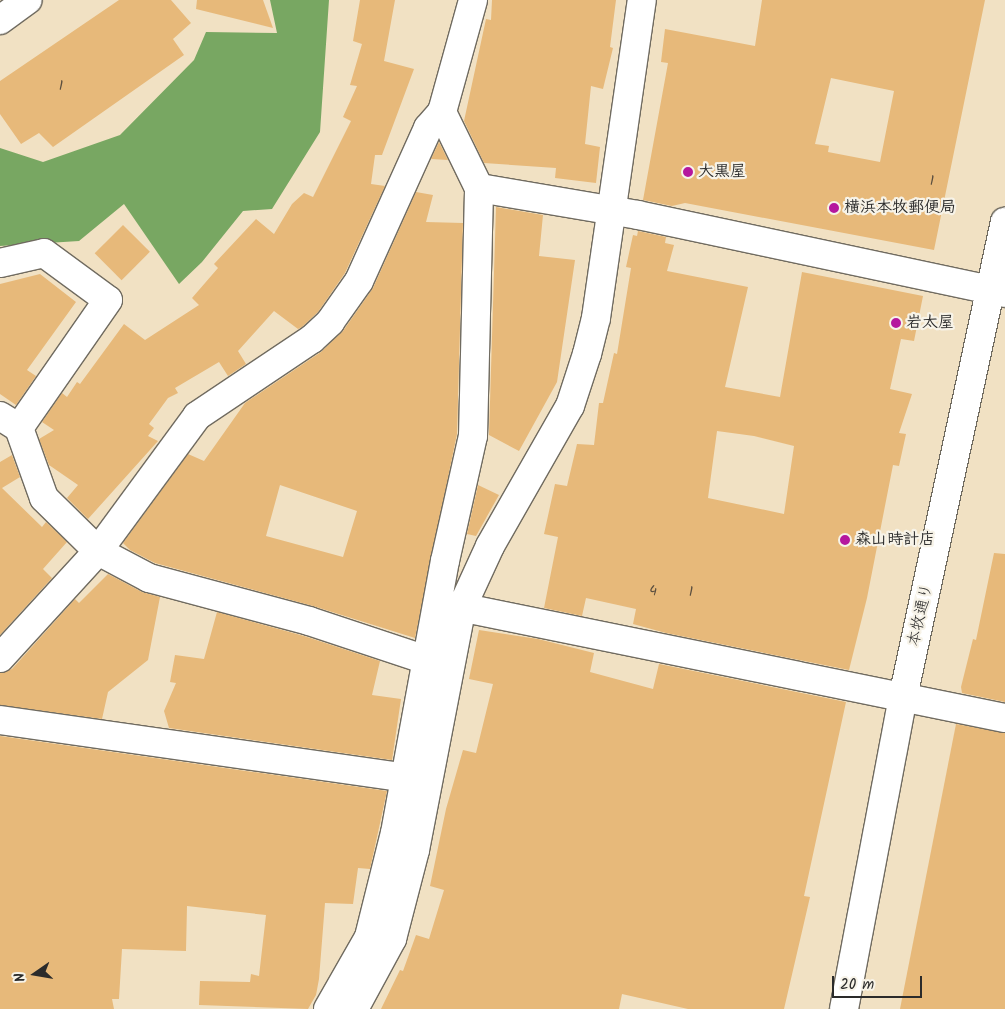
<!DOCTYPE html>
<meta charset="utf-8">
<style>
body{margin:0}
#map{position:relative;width:1005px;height:1009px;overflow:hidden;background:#f1e1c3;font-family:Kalam,"Klee One",sans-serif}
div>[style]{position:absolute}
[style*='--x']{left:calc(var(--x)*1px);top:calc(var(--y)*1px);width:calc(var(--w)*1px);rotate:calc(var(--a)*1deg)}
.forest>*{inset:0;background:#78a762}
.building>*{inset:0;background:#e7b97a;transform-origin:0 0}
.roads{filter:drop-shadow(1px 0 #706b60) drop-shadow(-1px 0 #706b60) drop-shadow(0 1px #706b60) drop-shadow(0 -1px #706b60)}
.minor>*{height:28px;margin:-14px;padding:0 14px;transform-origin:14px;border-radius:14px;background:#fff}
.tertiary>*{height:28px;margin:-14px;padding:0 14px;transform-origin:14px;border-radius:14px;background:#fff}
.dots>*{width:14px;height:14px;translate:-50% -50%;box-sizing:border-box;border:2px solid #f7f3e8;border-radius:50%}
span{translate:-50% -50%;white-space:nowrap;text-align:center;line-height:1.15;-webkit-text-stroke:4.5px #f7f3e8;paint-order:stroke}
.number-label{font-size:14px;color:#5a4e3f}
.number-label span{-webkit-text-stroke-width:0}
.poi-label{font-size:16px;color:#2b2b2b;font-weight:700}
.left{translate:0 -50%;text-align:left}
.street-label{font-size:16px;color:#2b2b2b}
.north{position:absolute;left:10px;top:949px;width:50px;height:50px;-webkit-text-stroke:4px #f7f3e8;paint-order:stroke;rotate:257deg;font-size:14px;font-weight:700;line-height:20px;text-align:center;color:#2b2b2b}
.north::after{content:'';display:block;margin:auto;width:18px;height:22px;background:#2b2b2b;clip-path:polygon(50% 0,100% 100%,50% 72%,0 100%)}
.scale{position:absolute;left:832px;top:976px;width:90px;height:22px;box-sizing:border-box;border:2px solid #2b2b2b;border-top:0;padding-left:6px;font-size:15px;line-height:18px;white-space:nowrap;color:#2b2b2b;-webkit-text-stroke:4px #f7f3e8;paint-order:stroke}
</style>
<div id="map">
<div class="forest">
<i style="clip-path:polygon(270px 0,329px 0,320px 132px,272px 209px,243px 211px,202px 262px,179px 284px,124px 204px,79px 241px,0 246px,0 148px,43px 162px,120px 135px,194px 60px,206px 32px,277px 33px)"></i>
</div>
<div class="building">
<i style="clip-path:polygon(119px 0,171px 0,191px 23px,173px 39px,184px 55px,53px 147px,39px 133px,21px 144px,0 114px,0 81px)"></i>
<i style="clip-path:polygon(197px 0,263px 0,273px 28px,196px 9px)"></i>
<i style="clip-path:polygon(360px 0,395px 0,384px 61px,414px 69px,382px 155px,375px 155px,371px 184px,385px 186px,345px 273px,318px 312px,302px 327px,298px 329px,274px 311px,238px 351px,246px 364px,228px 376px,219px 362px,175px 388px,178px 393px,168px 398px,149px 424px,154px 428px,148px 436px,158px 441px,88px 519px,67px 498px,78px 485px,49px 465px,39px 439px,54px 430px,42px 422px,62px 393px,67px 397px,77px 382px,80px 384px,124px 324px,145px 340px,199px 305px,192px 298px,218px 268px,214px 264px,256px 219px,274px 234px,292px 204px,304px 193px,313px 197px,351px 121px,343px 117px,357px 86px,350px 85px,362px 44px,353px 41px)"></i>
<i style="clip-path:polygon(492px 0,616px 0,610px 47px,613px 48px,603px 89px,591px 86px,585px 144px,600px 147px,596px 183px,555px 178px,556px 168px,484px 163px,464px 121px,486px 19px,491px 20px)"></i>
<i style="clip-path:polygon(evenodd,762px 0,985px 0,934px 250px,685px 203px,672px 206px,643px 200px,668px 63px,661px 62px,665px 29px,755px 46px,762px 0,831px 78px,894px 91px,880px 162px,828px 152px,829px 146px,815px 144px,831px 78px)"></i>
<i style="clip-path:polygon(439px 142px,448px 160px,431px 159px)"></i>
<i style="clip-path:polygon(evenodd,416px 192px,433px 195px,426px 222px,463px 223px,457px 434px,415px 638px,313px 606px,155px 563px,130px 550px,123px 543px,188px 454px,204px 461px,245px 403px,321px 352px,343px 331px,373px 288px,416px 192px,280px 485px,357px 511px,343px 557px,266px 536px,280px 485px)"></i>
<i style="clip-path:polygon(496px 207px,543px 215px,539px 256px,575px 260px,557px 382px,519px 451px,489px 435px)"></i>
<i style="left:123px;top:225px;width:38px;height:40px;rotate:45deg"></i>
<i style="clip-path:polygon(evenodd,638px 231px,666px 237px,665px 243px,674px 245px,667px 271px,748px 287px,725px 387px,780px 397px,802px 272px,923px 296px,914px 341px,901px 339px,890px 389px,912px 394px,899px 433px,906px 434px,899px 466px,893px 465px,867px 598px,849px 670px,666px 633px,633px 624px,636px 609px,586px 598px,582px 616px,544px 608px,558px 537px,544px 534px,555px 484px,567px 486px,577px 444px,594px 445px,599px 403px,603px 403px,614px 353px,617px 354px,631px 268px,626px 267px,633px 235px,637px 236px,638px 231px,717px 431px,754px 436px,794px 446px,784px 514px,708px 498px,717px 431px)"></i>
<i style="clip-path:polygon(40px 274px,76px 302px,27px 370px,36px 376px,16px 405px,0 394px,0 284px)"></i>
<i style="clip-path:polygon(12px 455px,20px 477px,2px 488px,42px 527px,46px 522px,67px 542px,43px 569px,52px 578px,0 635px,0 462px)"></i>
<i style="clip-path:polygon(478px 485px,499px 495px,476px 536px,467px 534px)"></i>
<i style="clip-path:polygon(994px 553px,1005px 554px,1005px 702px,962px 693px,961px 687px,973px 639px,976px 640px)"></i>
<i style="clip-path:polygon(108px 574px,142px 592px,160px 597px,148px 660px,108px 692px,102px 719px,0 705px,0 673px,12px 669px,75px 599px,79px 603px)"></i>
<i style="clip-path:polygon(217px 612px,304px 636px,380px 661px,372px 695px,401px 699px,392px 760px,169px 728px,164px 711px,176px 683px,170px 682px,175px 655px,204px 659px)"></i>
<i style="clip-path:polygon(479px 630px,538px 639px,594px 653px,590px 672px,653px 689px,659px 664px,846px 702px,804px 896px,810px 897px,784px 1009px,688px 1009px,622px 994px,619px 1009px,381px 1009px,400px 970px,403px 971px,416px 935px,429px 939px,444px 890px,430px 886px,446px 809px,463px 750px,476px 753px,493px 684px,469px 679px)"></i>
<i style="clip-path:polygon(956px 724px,1005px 733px,1005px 1009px,900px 1009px)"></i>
<i style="clip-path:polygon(0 736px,387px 791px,370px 869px,358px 868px,353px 904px,325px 903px,319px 979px,316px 995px,308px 1009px,199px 1005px,200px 981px,250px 982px,251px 974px,259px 976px,266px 915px,187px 906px,186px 951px,122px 949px,119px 999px,112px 999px,114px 1009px,0 1009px)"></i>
</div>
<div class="roads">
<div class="minor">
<i style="--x:0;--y:20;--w:34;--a:-36"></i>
<i style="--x:479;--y:188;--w:161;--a:9.6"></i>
<i style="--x:638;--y:215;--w:375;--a:12"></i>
<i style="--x:0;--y:263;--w:45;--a:-12.8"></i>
<i style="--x:44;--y:253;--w:79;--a:36.3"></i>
<i style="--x:108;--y:300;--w:156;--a:124.8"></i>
<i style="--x:0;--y:416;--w:22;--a:32"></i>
<i style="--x:19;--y:428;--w:74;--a:70.3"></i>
<i style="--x:44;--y:498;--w:76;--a:44.5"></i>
<i style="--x:98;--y:551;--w:58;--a:27.9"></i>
<i style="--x:149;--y:578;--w:166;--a:15"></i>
<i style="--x:309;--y:621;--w:123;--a:18.4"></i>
<i style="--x:445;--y:604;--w:571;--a:11.51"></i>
<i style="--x:0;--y:658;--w:145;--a:-47.5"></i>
<i style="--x:98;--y:551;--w:167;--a:-53.7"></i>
<i style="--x:197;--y:416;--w:138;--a:-33.8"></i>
<i style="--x:312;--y:339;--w:25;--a:-43"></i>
<i style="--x:330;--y:322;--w:50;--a:-54.7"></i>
<i style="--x:359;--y:281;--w:168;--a:-65.7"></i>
<i style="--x:428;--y:128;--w:21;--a:-49"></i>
<i style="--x:0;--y:720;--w:409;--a:8.1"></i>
<i style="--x:328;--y:1009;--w:83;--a:-60.3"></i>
<i style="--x:369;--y:937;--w:107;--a:-76"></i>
<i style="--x:395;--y:833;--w:277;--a:-79.6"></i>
<i style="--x:445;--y:561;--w:128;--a:-77.4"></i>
<i style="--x:473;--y:436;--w:248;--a:-88.6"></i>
<i style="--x:479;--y:188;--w:85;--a:-116"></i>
<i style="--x:442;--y:112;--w:116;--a:-74.5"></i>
<i style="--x:354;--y:1009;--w:80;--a:-61.5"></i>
<i style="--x:392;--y:939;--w:92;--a:-75.5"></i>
<i style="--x:415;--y:850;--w:248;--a:-79.1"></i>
<i style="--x:462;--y:607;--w:67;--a:-65.3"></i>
<i style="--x:490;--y:546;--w:161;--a:-60.3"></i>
<i style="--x:570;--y:406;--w:55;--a:-71.9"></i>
<i style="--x:587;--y:354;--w:37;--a:-76"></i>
<i style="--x:596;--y:318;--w:321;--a:-81.8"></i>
</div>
<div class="tertiary">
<i style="--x:844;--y:1009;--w:318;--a:-79.3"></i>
<i style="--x:903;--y:697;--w:486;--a:-77.9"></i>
</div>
</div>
<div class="dots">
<i style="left:688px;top:172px;background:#b5179e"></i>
<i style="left:834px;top:208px;background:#b5179e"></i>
<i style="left:896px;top:323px;background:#b5179e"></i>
<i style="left:845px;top:540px;background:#b5179e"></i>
</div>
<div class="number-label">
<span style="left:61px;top:86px">1</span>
<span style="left:932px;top:181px">1</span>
<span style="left:653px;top:591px">4</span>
<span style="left:691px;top:592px">1</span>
</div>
<div class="poi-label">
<span class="left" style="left:698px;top:172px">大黒屋</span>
<span class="left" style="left:844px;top:208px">横浜本牧郵便局</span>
<span class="left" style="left:906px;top:323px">岩太屋</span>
<span class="left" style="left:855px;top:540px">森山時計店</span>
</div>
<div class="street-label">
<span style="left:921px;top:615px;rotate:-77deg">本牧通り</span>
</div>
<div class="north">N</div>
<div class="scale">20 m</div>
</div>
